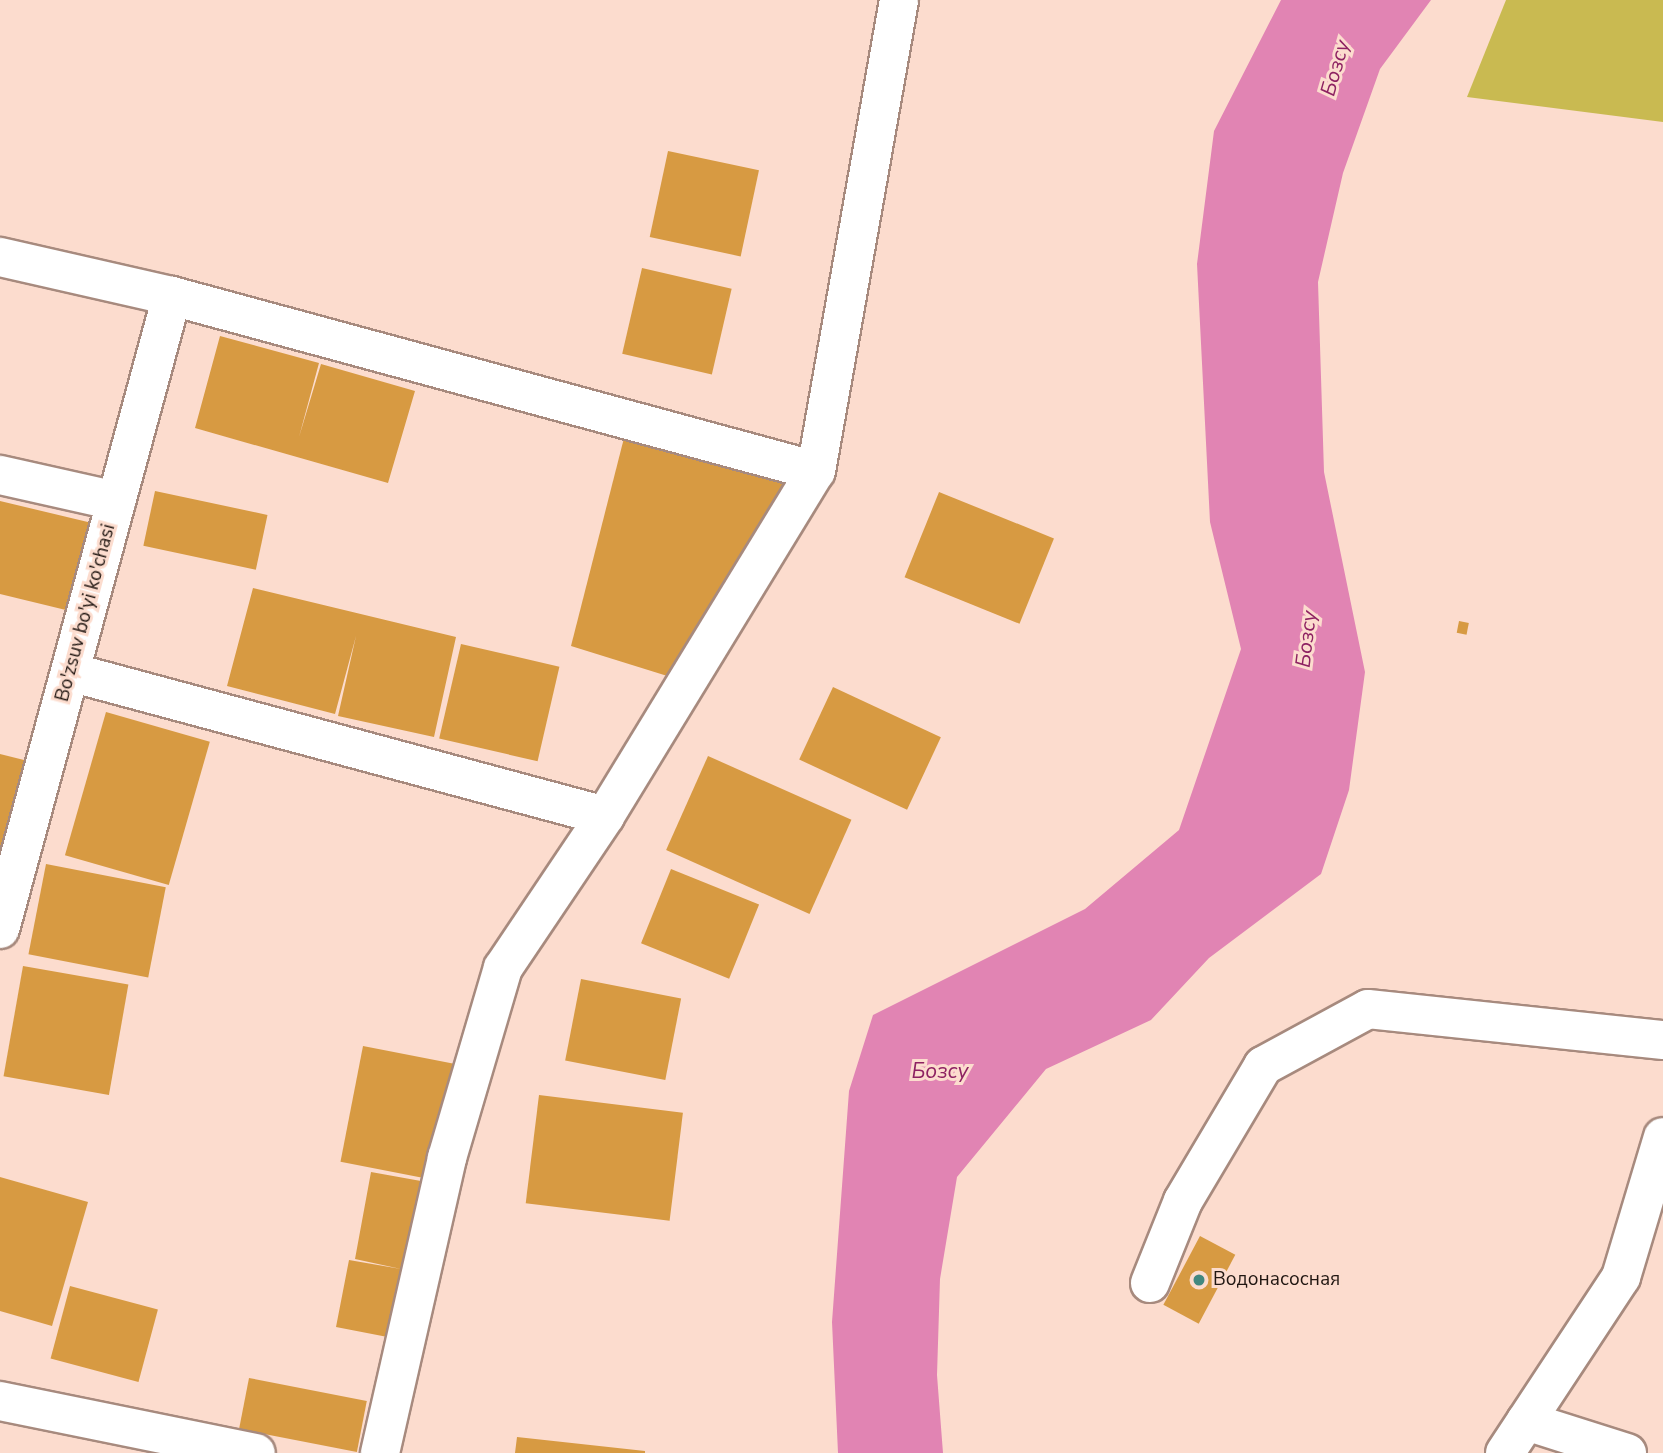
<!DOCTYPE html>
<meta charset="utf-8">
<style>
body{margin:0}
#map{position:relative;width:1663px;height:1453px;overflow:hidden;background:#fcdcce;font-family:"Nunito Sans",sans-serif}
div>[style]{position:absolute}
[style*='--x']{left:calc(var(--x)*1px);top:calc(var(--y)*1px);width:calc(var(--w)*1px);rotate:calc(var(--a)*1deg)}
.green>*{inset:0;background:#c9ba51}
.water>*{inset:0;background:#e184b3}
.building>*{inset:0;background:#d79a42;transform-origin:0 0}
.roads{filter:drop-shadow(2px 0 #a78a7e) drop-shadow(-2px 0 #a78a7e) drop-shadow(0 2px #a78a7e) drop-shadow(0 -2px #a78a7e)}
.minor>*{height:38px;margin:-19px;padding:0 19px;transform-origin:19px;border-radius:19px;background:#fff}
.dots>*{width:19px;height:19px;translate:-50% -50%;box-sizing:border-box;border:4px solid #fcdcce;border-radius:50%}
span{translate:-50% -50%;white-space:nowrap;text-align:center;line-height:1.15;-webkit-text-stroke:6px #fcdcce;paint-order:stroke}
.street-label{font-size:19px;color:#211712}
.poi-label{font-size:19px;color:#211712}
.left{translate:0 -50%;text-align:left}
.water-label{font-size:21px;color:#8e2262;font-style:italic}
</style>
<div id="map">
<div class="green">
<i style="clip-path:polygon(1506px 0,1663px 0,1663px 122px,1467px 97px)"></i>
</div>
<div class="water">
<i style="clip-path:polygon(1281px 0,1431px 0,1380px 69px,1343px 173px,1318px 282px,1324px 472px,1365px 672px,1349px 790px,1321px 874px,1209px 958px,1151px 1020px,1046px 1069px,957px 1177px,940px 1279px,937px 1375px,943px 1453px,838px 1453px,832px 1322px,849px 1091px,873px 1015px,1085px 909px,1179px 830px,1241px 649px,1210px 522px,1197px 264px,1214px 131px)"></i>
</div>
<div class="building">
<i style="left:668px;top:151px;width:93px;height:88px;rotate:12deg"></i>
<i style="left:642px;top:268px;width:92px;height:88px;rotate:13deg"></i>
<i style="clip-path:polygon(220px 336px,319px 363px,299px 437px,321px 364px,415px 391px,388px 483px,195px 428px)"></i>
<i style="clip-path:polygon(624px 438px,794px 480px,677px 679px,571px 646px)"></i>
<i style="left:155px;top:491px;width:115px;height:56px;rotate:12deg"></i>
<i style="left:939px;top:492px;width:124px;height:92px;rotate:22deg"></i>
<i style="clip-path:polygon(0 501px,92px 523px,70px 611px,0 594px)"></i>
<i style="clip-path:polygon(253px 588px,456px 637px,434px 737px,338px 716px,356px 636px,335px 714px,227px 686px)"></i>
<i style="left:1459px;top:621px;width:10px;height:12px;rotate:11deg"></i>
<i style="left:461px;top:644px;width:101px;height:97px;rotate:13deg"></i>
<i style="left:833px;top:687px;width:119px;height:80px;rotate:25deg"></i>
<i style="left:106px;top:712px;width:108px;height:149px;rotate:16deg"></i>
<i style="clip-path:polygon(0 754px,28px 761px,6px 846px,0 845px)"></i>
<i style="left:708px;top:756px;width:157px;height:103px;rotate:24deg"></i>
<i style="left:46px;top:864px;width:122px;height:92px;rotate:11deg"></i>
<i style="left:671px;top:869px;width:95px;height:80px;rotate:22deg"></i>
<i style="left:23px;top:966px;width:107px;height:112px;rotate:10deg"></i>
<i style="left:581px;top:979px;width:102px;height:83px;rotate:11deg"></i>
<i style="left:363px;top:1046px;width:94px;height:118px;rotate:11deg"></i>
<i style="left:539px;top:1095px;width:145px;height:109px;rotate:7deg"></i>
<i style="clip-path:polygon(371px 1172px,432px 1183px,403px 1340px,336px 1327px,349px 1260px,401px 1269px,355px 1259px)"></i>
<i style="clip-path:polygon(0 1177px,88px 1202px,52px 1326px,0 1311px)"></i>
<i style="left:1200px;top:1236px;width:40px;height:78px;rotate:28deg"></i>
<i style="left:70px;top:1286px;width:91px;height:75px;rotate:15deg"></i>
<i style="left:249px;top:1378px;width:120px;height:52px;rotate:11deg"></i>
<i style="clip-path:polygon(517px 1437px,645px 1451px,645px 1453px,515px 1453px)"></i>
</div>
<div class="roads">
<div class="minor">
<i style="--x:0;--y:257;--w:176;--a:12.8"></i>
<i style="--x:172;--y:296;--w:667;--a:15.2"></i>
<i style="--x:0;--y:475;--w:119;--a:12.6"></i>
<i style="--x:70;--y:672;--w:554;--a:15.06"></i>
<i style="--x:0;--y:929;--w:656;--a:-74.8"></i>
<i style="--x:1150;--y:1283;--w:88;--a:-68.1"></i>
<i style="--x:1183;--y:1201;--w:157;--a:-59.3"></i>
<i style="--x:1263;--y:1066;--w:119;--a:-28.5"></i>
<i style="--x:1368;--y:1009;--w:297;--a:6"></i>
<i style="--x:0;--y:1401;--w:261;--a:11.5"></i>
<i style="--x:1526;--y:1421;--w:106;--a:17.6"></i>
<i style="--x:380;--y:1453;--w:303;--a:-77.2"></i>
<i style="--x:447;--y:1158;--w:198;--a:-73.6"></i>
<i style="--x:503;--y:968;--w:183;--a:-56.1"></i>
<i style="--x:605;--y:816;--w:404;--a:-58.6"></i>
<i style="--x:816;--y:471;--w:478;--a:-80"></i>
<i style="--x:1505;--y:1453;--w:211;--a:-56.6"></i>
<i style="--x:1621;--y:1277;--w:146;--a:-73.3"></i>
</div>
</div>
<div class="dots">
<i style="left:1199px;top:1280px;background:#438880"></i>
</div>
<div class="street-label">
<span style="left:86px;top:613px;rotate:-75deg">Bo'zsuv bo'yi ko'chasi</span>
</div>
<div class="poi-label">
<span class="left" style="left:1213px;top:1280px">Водонасосная</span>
</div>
<div class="water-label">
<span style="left:1335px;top:68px;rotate:-74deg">Бозсу</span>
<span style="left:1306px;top:639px;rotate:-83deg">Бозсу</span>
<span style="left:940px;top:1071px">Бозсу</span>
</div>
</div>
